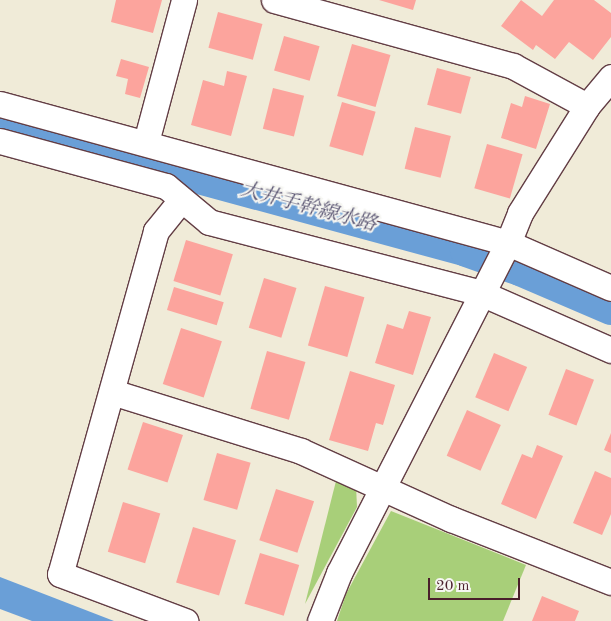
<!DOCTYPE html>
<meta charset="utf-8">
<style>
body{margin:0}
#map{position:relative;width:611px;height:621px;overflow:hidden;background:#f0ebd8;font-family:"Old Standard TT","Noto Serif JP",serif}
div>[style]{position:absolute}
[style*='--x']{left:calc(var(--x)*1px);top:calc(var(--y)*1px);width:calc(var(--w)*1px);rotate:calc(var(--a)*1deg)}
.green>*{inset:0;background:#a8cf79}
.water>*{inset:0;background:#6a9fd7}
.canal>*{height:32px;margin:-16px;padding:0 16px;transform-origin:16px;border-radius:16px;background:#6a9fd7}
.building>*{inset:0;background:#fca49d;transform-origin:0 0}
.roads{filter:drop-shadow(1px 0 #633e45) drop-shadow(-1px 0 #633e45) drop-shadow(0 1px #633e45) drop-shadow(0 -1px #633e45)}
.minor>*{height:25px;margin:-12.5px;padding:0 12.5px;transform-origin:12.5px;border-radius:12.5px;background:#fff}
span{translate:-50% -50%;white-space:nowrap;text-align:center;line-height:1.15;-webkit-text-stroke:4px #f6f6f2;paint-order:stroke}
.water-label{font-size:20px;color:#575270;font-style:italic}
.scale{position:absolute;left:428px;top:578px;width:92px;height:22px;box-sizing:border-box;border:2px solid #4a1f2b;border-top:0;padding-left:6px;font-size:15px;line-height:18px;white-space:nowrap;color:#4a1f2b;-webkit-text-stroke:4px #f6f6f2;paint-order:stroke}
</style>
<div id="map">
<div class="green">
<i style="clip-path:polygon(337px 477px,356px 486px,357px 507px,305px 604px)"></i>
<i style="clip-path:polygon(391px 511px,526px 565px,503px 621px,337px 621px,346px 594px)"></i>
</div>
<div class="water">
<i style="clip-path:polygon(0 577px,114px 621px,32px 621px,0 609px)"></i>
</div>
<div class="canal">
<i style="--x:0;--y:124;--w:483;--a:15.2"></i>
<i style="--x:466;--y:251;--w:57;--a:19.4"></i>
<i style="--x:520;--y:270;--w:99;--a:23.2"></i>
</div>
<div class="building">
<i style="clip-path:polygon(116px 0,162px 0,153px 33px,111px 22px)"></i>
<i style="clip-path:polygon(379px 0,416px 0,413px 10px)"></i>
<i style="clip-path:polygon(521px 0,542px 16px,554px 0,594px 0,611px 13px,611px 37px,593px 60px,569px 42px,555px 59px,536px 45px,533px 50px,501px 26px)"></i>
<i style="left:218px;top:12px;width:46px;height:37px;rotate:15deg"></i>
<i style="left:284px;top:36px;width:37px;height:36px;rotate:16deg"></i>
<i style="left:352px;top:44px;width:40px;height:54px;rotate:16deg"></i>
<i style="clip-path:polygon(121px 59px,149px 67px,140px 98px,125px 94px,128px 79px,116px 76px)"></i>
<i style="left:437px;top:68px;width:35px;height:38px;rotate:15deg"></i>
<i style="clip-path:polygon(227px 71px,247px 76px,231px 136px,191px 125px,203px 80px,224px 86px)"></i>
<i style="left:273px;top:88px;width:32px;height:42px;rotate:14deg"></i>
<i style="clip-path:polygon(525px 96px,550px 104px,536px 149px,501px 138px,511px 103px,522px 107px)"></i>
<i style="left:342px;top:102px;width:35px;height:46px;rotate:16deg"></i>
<i style="left:415px;top:127px;width:37px;height:43px;rotate:14deg"></i>
<i style="left:487px;top:144px;width:37px;height:46px;rotate:16deg"></i>
<i style="left:186px;top:240px;width:49px;height:43px;rotate:17deg"></i>
<i style="left:264px;top:278px;width:34px;height:52px;rotate:17deg"></i>
<i style="left:325px;top:286px;width:41px;height:62px;rotate:16deg"></i>
<i style="left:174px;top:287px;width:52px;height:24px;rotate:17deg"></i>
<i style="clip-path:polygon(409px 311px,431px 317px,413px 375px,375px 363px,387px 324px,403px 329px)"></i>
<i style="left:181px;top:328px;width:43px;height:59px;rotate:18deg"></i>
<i style="left:267px;top:351px;width:40px;height:60px;rotate:16deg"></i>
<i style="left:494px;top:353px;width:36px;height:48px;rotate:23deg"></i>
<i style="left:566px;top:369px;width:30px;height:49px;rotate:21deg"></i>
<i style="clip-path:polygon(350px 371px,395px 385px,383px 425px,376px 423px,368px 451px,329px 440px)"></i>
<i style="left:467px;top:410px;width:37px;height:50px;rotate:24deg"></i>
<i style="left:143px;top:422px;width:42px;height:50px;rotate:18deg"></i>
<i style="clip-path:polygon(611px 433px,611px 453px,604px 450px)"></i>
<i style="clip-path:polygon(537px 445px,563px 456px,536px 519px,501px 504px,522px 454px,532px 458px)"></i>
<i style="left:217px;top:453px;width:35px;height:49px;rotate:16deg"></i>
<i style="clip-path:polygon(595px 471px,611px 478px,611px 514px,602px 535px,573px 523px)"></i>
<i style="left:276px;top:489px;width:40px;height:54px;rotate:18deg"></i>
<i style="left:123px;top:502px;width:39px;height:52px;rotate:17deg"></i>
<i style="left:193px;top:527px;width:45px;height:58px;rotate:17deg"></i>
<i style="left:260px;top:553px;width:41px;height:53px;rotate:17deg"></i>
<i style="clip-path:polygon(542px 596px,579px 611px,575px 621px,532px 621px)"></i>
</div>
<div class="roads">
<div class="minor">
<i style="--x:274;--y:0;--w:248;--a:15.4"></i>
<i style="--x:513;--y:66;--w:84;--a:28.4"></i>
<i style="--x:0;--y:104;--w:527;--a:15.3"></i>
<i style="--x:508;--y:243;--w:112;--a:23.6"></i>
<i style="--x:0;--y:141;--w:172;--a:15.2"></i>
<i style="--x:166;--y:186;--w:56;--a:39.9"></i>
<i style="--x:209;--y:222;--w:281;--a:14.6"></i>
<i style="--x:481;--y:293;--w:142;--a:23.7"></i>
<i style="--x:146;--y:142;--w:147;--a:-75"></i>
<i style="--x:181;--y:200;--w:40;--a:129"></i>
<i style="--x:156;--y:231;--w:356;--a:105.6"></i>
<i style="--x:60;--y:574;--w:134;--a:20.6"></i>
<i style="--x:112;--y:392;--w:198;--a:17.3"></i>
<i style="--x:301;--y:451;--w:165;--a:24.4"></i>
<i style="--x:451;--y:519;--w:172;--a:21.5"></i>
<i style="--x:320;--y:621;--w:52;--a:-68.4"></i>
<i style="--x:339;--y:573;--w:371;--a:-62.9"></i>
<i style="--x:508;--y:243;--w:32;--a:-68"></i>
<i style="--x:520;--y:213;--w:126;--a:-57.9"></i>
<i style="--x:587;--y:106;--w:38;--a:-50"></i>
</div>
</div>
<div class="water-label">
<span style="left:308px;top:208px;rotate:15deg">大井手幹線水路</span>
</div>
<div class="scale">20 m</div>
</div>
